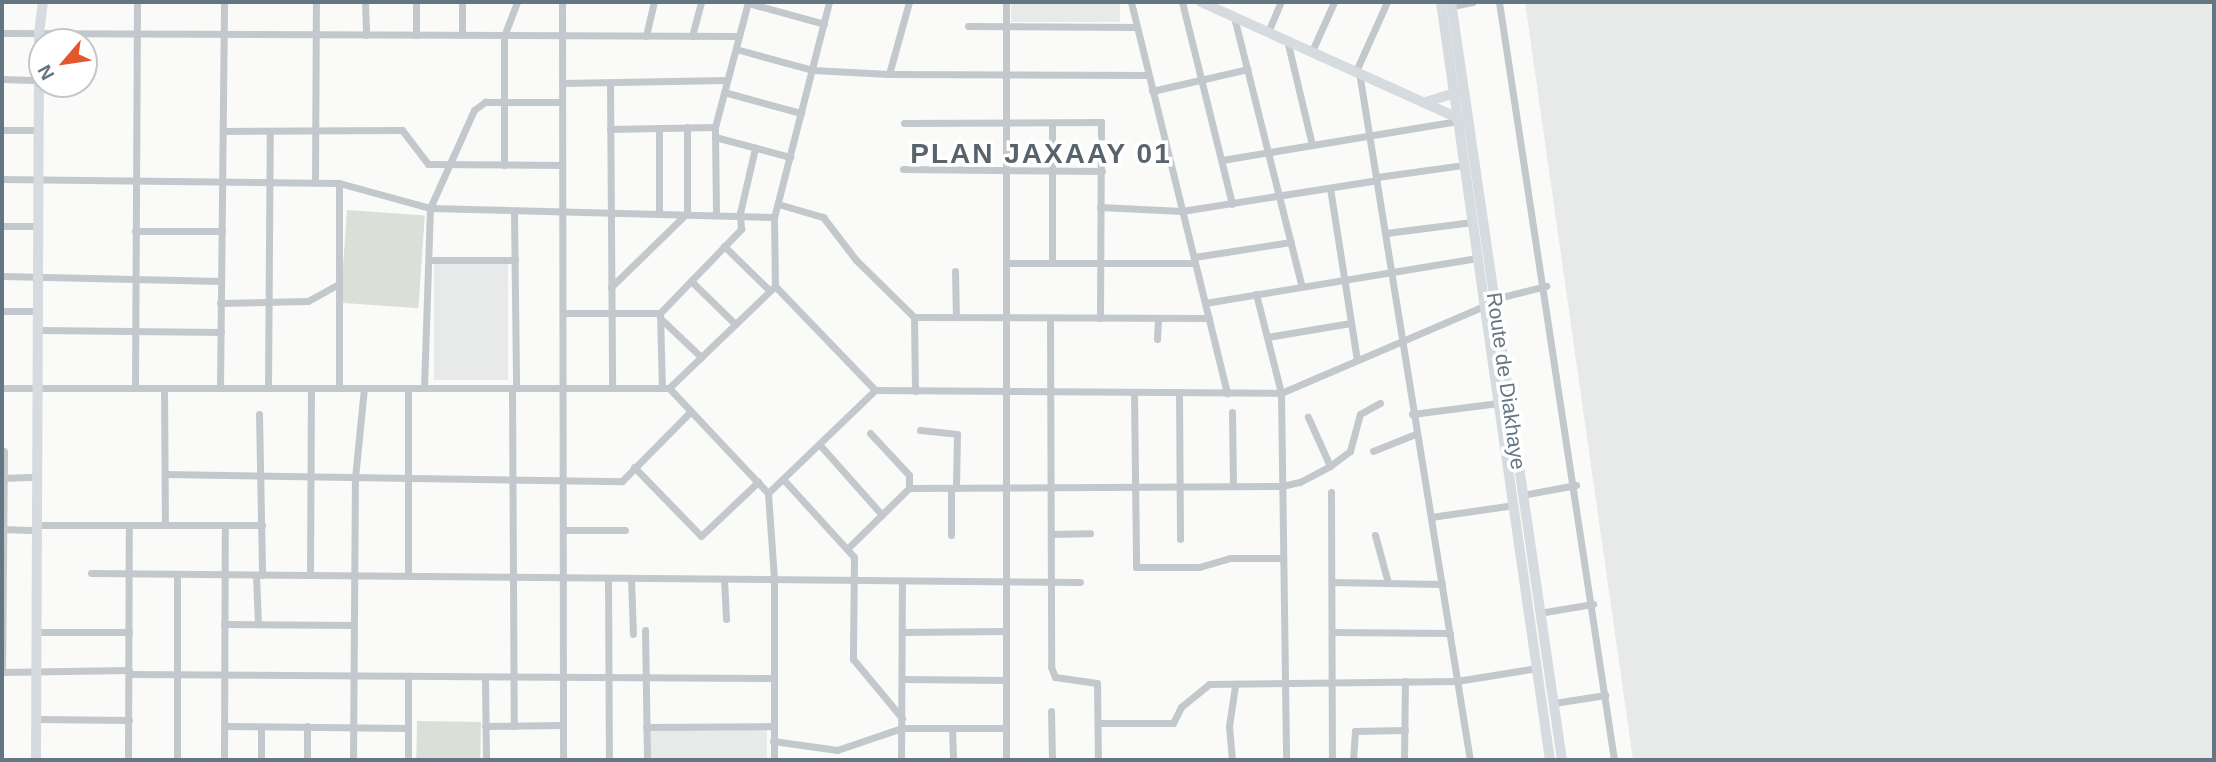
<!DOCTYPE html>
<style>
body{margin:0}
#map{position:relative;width:2216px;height:762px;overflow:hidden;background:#fafaf8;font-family:Arial,sans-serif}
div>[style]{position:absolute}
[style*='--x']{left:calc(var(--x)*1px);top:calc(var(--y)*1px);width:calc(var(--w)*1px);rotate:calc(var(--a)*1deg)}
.built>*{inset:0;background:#e8e9e9;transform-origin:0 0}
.green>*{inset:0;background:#dadfd7;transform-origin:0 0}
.street>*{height:7px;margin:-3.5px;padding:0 3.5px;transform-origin:3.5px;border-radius:3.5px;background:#c3c8cc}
.secondary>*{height:10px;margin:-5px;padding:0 5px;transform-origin:5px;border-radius:5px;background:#d6dbdf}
.primary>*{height:10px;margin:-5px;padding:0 5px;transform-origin:5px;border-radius:5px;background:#d6dbdf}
span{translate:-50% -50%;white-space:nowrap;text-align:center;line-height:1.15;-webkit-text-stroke:7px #fff;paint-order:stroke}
.street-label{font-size:21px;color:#657683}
.district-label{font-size:28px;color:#57646e;font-weight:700;letter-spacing:2px}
.frame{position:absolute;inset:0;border:4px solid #657683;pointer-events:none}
.north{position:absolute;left:28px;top:28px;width:70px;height:70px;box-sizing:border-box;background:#fff;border:2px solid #c1c8cd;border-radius:50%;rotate:241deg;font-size:19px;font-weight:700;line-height:28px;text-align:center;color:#657683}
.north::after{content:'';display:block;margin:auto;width:24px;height:32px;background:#e4572e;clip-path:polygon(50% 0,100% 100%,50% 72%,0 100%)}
</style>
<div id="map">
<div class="built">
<i style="left:1011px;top:2px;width:109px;height:20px"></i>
<i style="clip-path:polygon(1525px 2px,2214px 2px,2214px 760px,1633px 760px)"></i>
<i style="left:434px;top:264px;width:74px;height:116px"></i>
<i style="left:650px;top:730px;width:117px;height:30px"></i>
</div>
<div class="green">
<i style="left:347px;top:210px;width:78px;height:93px;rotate:4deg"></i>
<i style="left:417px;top:721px;width:64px;height:39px;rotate:1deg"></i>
</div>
<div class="street">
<i style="--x:365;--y:2;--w:33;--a:88"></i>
<i style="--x:416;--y:2;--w:33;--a:90"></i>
<i style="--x:562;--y:2;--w:758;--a:89.92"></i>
<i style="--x:829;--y:2;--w:222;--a:104.3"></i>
<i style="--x:774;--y:217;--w:69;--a:89.2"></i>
<i style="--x:775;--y:286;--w:144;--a:46.1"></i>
<i style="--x:1006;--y:2;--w:758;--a:90"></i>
<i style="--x:1131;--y:2;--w:403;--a:76.2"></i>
<i style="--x:1182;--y:2;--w:208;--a:76.1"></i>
<i style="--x:1499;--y:2;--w:767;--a:81.37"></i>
<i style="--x:748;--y:3;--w:79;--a:15.4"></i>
<i style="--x:1452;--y:6;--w:21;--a:-11"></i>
<i style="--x:1234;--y:17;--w:278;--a:75.9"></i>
<i style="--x:968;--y:26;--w:168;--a:0.3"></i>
<i style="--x:1268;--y:32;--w:33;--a:-67"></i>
<i style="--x:2;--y:33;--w:737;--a:0.23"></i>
<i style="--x:462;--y:35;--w:33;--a:-90"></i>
<i style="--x:646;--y:36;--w:35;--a:-77"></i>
<i style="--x:692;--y:36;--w:35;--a:-75"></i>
<i style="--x:1287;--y:40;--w:108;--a:76.6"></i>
<i style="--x:736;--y:49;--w:79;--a:15.4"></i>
<i style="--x:812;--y:70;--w:77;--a:3"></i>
<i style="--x:889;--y:74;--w:259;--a:0.2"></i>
<i style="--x:1312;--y:51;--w:54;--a:-65.8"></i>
<i style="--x:1356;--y:71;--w:76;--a:-65.8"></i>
<i style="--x:1359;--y:72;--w:697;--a:80.84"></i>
<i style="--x:889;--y:74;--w:75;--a:-74.5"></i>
<i style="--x:2;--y:79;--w:38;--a:2"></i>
<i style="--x:562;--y:83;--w:165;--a:-1"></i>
<i style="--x:610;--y:83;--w:305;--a:89.6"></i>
<i style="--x:1152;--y:91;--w:98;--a:-12.9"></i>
<i style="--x:724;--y:92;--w:80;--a:15.3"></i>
<i style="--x:904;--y:123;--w:197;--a:-0.3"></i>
<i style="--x:1101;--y:122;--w:196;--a:90.3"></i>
<i style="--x:610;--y:129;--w:105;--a:-1.1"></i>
<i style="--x:2;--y:130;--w:37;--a:0"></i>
<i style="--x:223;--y:131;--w:179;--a:-0.3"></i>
<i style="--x:402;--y:130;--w:43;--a:52.6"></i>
<i style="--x:428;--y:164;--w:134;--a:0.4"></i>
<i style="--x:715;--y:137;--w:78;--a:14.9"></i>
<i style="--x:1222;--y:160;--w:239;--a:-9.4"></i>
<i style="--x:504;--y:165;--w:129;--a:-90"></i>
<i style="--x:504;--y:36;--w:36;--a:-69"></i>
<i style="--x:903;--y:169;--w:199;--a:0.6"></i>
<i style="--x:1377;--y:177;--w:88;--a:-7.9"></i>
<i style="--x:2;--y:179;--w:337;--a:0.7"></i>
<i style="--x:339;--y:183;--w:94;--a:15.4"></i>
<i style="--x:430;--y:208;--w:344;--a:1.5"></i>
<i style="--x:315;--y:182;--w:180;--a:-89.7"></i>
<i style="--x:1330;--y:188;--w:174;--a:81.1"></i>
<i style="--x:778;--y:204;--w:47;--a:16.1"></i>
<i style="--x:823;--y:217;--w:54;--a:52.5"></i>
<i style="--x:856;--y:260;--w:81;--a:44.5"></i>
<i style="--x:914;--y:317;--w:74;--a:89.2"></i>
<i style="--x:1100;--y:207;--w:82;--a:2.8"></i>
<i style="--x:1182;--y:211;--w:197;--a:-9"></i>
<i style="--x:514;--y:213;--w:175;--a:89.3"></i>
<i style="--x:659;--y:213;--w:85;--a:-90"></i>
<i style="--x:716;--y:213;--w:86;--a:-90.7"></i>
<i style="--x:715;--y:127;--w:129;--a:-75.2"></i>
<i style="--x:2;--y:226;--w:37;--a:0"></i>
<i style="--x:135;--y:231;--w:87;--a:0"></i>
<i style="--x:1386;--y:233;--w:87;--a:-7.3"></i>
<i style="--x:724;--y:246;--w:64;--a:44.4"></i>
<i style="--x:1194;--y:257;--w:98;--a:-8.8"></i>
<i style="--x:429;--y:260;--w:86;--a:0"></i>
<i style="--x:1006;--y:263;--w:189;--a:0"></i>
<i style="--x:1052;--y:263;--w:139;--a:-90"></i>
<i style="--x:955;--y:271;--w:46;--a:88.8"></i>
<i style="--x:2;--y:276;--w:219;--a:1.3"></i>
<i style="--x:691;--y:281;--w:62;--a:44.3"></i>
<i style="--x:611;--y:287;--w:106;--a:-44.2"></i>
<i style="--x:687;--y:213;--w:86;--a:-90"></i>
<i style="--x:1256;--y:294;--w:102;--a:75.8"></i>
<i style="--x:1281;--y:393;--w:367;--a:89.2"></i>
<i style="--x:1494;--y:299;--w:54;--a:-14"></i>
<i style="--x:220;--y:303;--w:88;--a:-1.3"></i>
<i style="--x:308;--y:301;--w:33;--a:-29"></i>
<i style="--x:1205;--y:303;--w:276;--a:-9.4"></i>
<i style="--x:2;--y:311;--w:37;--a:0"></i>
<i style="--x:563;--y:313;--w:97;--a:0"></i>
<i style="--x:660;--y:313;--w:117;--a:-46"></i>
<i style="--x:741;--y:229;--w:16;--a:-94"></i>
<i style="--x:740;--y:213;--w:67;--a:-77"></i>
<i style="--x:660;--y:313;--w:75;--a:88.5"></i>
<i style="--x:914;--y:317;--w:295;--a:0.2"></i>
<i style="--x:660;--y:318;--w:57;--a:43.6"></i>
<i style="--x:1050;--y:318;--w:349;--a:89.8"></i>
<i style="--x:1051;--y:667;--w:11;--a:68"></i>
<i style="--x:1055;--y:677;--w:42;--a:8.1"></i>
<i style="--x:1097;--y:683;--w:77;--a:89.3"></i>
<i style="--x:39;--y:330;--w:182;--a:0.6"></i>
<i style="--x:1267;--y:337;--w:85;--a:-9.5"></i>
<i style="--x:1157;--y:339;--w:21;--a:-87"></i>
<i style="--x:2;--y:388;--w:667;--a:0"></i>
<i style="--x:669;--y:388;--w:147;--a:-43.9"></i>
<i style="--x:135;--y:388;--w:386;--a:-89.7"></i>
<i style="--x:164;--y:388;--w:137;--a:89.6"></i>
<i style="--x:220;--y:388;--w:386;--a:-89.4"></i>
<i style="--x:268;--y:388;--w:257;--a:-89.6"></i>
<i style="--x:339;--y:388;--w:205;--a:-90"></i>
<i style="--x:408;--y:388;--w:188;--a:90"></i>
<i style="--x:424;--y:388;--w:180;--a:-88.1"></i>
<i style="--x:430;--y:208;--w:107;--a:-65.8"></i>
<i style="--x:474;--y:110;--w:14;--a:-36"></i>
<i style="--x:485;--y:102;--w:77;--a:0"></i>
<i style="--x:512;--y:388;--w:338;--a:89.7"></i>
<i style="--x:669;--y:388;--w:144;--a:46.7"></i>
<i style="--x:768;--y:493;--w:86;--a:86"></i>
<i style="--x:774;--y:579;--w:181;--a:90"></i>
<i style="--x:1134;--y:392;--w:175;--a:89.3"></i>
<i style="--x:1136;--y:567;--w:63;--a:0"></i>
<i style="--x:1199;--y:567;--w:32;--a:-16"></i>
<i style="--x:1230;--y:558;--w:53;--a:0"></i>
<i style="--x:1179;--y:392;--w:147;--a:89.6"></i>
<i style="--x:1232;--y:412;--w:73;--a:89.2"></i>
<i style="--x:259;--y:414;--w:161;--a:88.9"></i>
<i style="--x:1412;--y:414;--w:87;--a:-7.3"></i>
<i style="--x:920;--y:430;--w:37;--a:6"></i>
<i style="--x:957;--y:434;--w:54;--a:91.1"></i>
<i style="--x:870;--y:433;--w:57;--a:47.1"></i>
<i style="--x:909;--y:475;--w:13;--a:90"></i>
<i style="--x:819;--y:444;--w:95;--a:48.4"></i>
<i style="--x:4;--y:451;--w:221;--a:90.5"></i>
<i style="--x:2;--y:672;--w:127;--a:-0.9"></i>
<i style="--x:1373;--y:451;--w:45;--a:-22"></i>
<i style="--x:1330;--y:466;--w:25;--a:-37"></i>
<i style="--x:1350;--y:451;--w:38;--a:-75"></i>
<i style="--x:1360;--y:414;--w:23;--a:-29"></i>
<i style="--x:634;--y:467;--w:96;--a:45.8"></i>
<i style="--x:701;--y:536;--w:79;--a:-43.5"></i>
<i style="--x:165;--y:474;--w:457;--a:0.9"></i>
<i style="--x:622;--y:481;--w:98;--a:-45.4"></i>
<i style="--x:2;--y:478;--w:36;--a:-2"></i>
<i style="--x:783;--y:479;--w:105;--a:47.7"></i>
<i style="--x:854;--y:557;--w:102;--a:90.6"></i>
<i style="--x:853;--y:659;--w:77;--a:50.3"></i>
<i style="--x:1331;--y:492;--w:268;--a:89.8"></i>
<i style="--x:768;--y:493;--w:149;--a:-43.9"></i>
<i style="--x:875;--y:390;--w:406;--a:0.4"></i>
<i style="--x:1281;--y:393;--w:221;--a:-23.2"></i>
<i style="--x:1522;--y:495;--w:55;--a:-10.5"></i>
<i style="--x:1431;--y:517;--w:84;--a:-8.2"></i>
<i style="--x:37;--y:525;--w:225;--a:0"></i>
<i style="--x:2;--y:529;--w:35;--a:2"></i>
<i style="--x:563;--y:530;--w:62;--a:0"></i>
<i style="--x:1051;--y:534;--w:39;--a:-1"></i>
<i style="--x:951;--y:535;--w:47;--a:-90"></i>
<i style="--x:1375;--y:535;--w:50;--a:74.8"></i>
<i style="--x:847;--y:549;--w:87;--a:-44.5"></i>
<i style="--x:909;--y:488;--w:373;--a:-0.3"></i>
<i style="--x:1282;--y:486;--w:18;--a:-13"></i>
<i style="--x:1300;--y:482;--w:34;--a:-28"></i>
<i style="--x:1330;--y:466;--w:54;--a:-114.2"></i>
<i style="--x:91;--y:573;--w:989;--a:0.52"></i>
<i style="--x:256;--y:575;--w:49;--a:87.7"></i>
<i style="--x:310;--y:575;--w:187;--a:-89.7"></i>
<i style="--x:608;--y:578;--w:182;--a:89.7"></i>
<i style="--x:631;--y:578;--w:56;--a:88"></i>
<i style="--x:724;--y:579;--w:40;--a:87.1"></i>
<i style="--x:1332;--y:582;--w:110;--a:1"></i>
<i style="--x:1539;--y:613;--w:55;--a:-9.5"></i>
<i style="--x:224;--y:624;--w:130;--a:0.4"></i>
<i style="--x:645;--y:630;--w:130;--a:89.1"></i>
<i style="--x:36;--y:632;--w:93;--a:0"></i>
<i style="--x:902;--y:632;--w:104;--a:-0.6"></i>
<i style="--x:1332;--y:632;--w:118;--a:0.5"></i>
<i style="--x:129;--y:674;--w:645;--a:0.36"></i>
<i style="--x:408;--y:676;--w:84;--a:90"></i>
<i style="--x:485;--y:677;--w:83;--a:89.3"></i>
<i style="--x:902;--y:679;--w:104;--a:0.6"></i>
<i style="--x:1554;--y:703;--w:52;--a:-8.9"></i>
<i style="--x:1051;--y:711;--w:49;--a:88.8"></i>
<i style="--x:36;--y:719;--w:93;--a:0.6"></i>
<i style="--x:1098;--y:723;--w:75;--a:0"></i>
<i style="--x:1173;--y:723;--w:18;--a:-63"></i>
<i style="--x:1181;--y:707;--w:36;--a:-39"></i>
<i style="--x:1209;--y:684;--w:248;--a:-0.7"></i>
<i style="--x:1457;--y:681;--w:81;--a:-9.2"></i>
<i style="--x:224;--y:726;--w:184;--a:0.6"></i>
<i style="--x:485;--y:726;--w:78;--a:-0.7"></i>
<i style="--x:646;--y:727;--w:128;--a:-0.4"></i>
<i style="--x:952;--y:728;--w:32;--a:88"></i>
<i style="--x:773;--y:741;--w:65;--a:8"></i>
<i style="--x:837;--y:750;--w:69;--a:-18.7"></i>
<i style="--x:902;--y:728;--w:104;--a:0"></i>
<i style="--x:128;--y:760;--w:235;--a:-89.8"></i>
<i style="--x:177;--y:760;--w:186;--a:-90"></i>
<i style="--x:224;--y:760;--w:234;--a:-89.8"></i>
<i style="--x:261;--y:760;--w:31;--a:-90"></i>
<i style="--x:307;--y:760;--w:34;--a:-90"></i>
<i style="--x:353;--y:760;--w:282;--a:-89.6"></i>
<i style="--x:355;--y:478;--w:90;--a:-84.3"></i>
<i style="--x:901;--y:760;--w:179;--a:-89.7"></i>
<i style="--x:1232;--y:760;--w:34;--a:-95"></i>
<i style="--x:1229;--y:726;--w:40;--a:-81.5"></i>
<i style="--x:1353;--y:760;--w:29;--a:-86"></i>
<i style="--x:1355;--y:731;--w:50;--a:-1.1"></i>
<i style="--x:1404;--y:760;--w:79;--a:-89.3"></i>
</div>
<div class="secondary">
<i style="--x:1201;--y:2;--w:289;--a:24.3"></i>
<i style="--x:1426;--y:102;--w:38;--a:-17"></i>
<i style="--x:36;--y:760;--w:726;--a:-89.76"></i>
<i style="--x:39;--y:34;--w:32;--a:-83"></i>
</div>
<div class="primary">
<i style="--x:1441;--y:2;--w:766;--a:81.82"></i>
<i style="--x:1451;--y:2;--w:766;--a:81.67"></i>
</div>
<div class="street-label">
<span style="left:1506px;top:381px;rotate:82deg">Route de Diakhaye</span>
</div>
<div class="district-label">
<span style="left:1041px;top:154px">PLAN JAXAAY 01</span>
</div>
<div class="frame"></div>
<div class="north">N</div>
</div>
